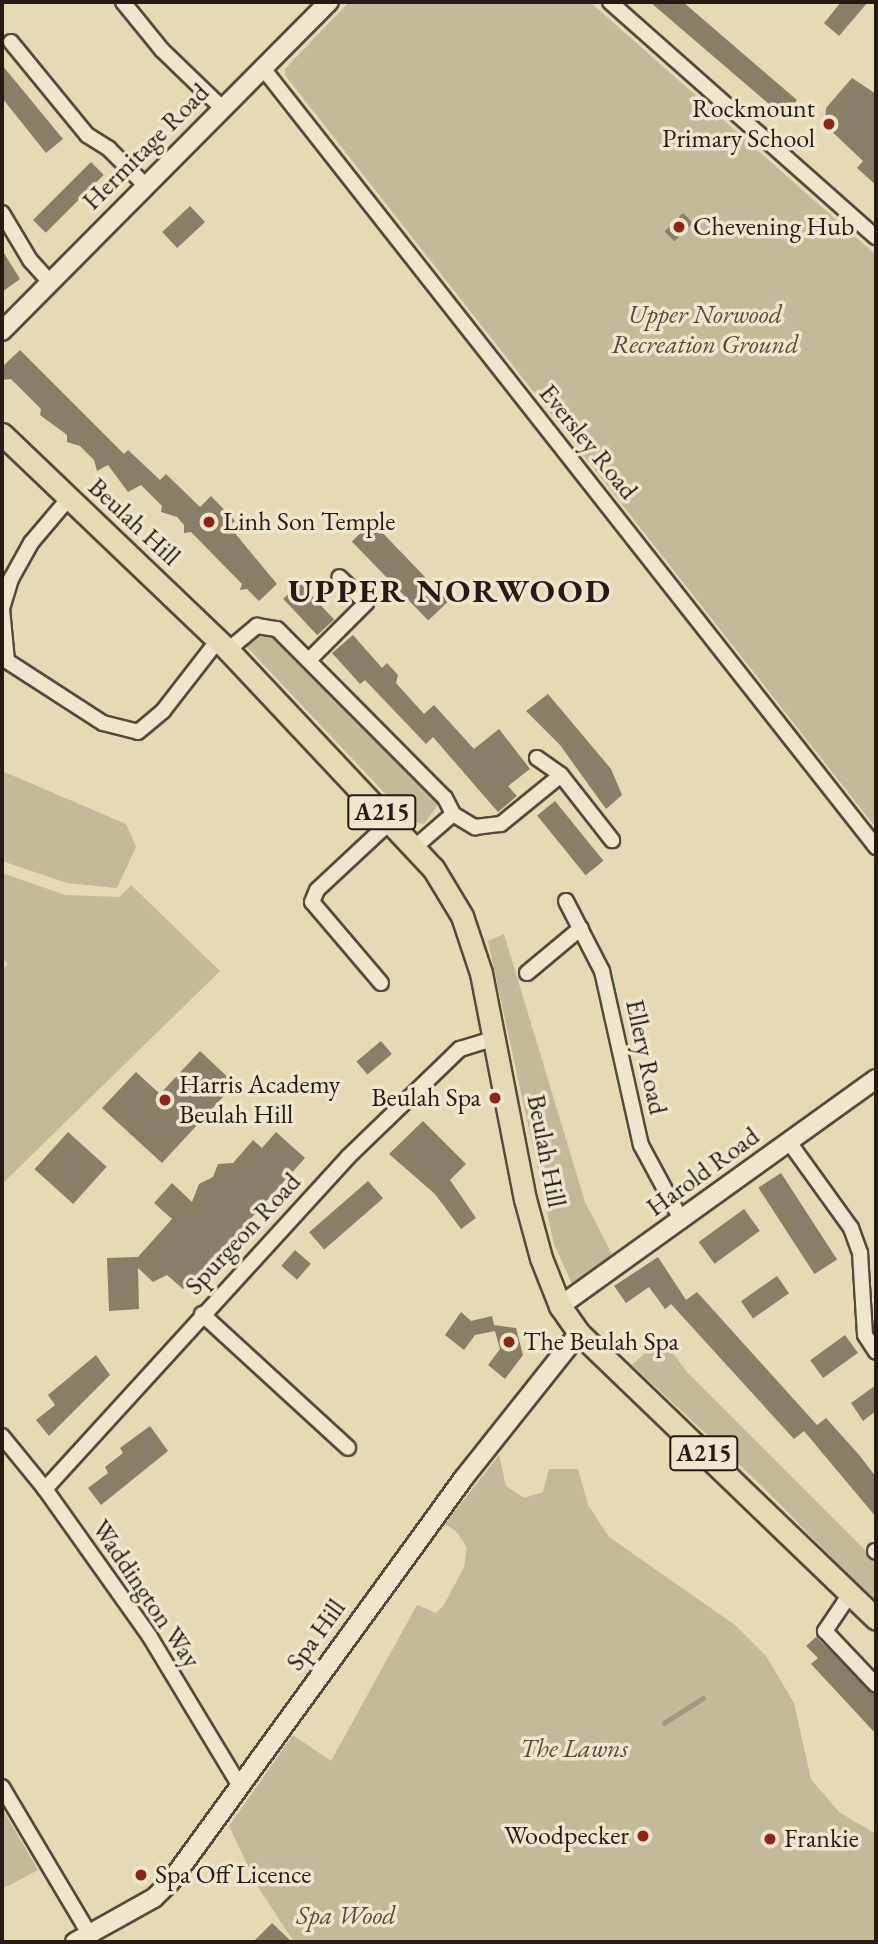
<!DOCTYPE html>
<style>
body{margin:0}
#map{position:relative;width:878px;height:1944px;overflow:hidden;background:#e5dab3;font-family:"EB Garamond",serif}
div>[style]{position:absolute}
[style*='--x']{left:calc(var(--x)*1px);top:calc(var(--y)*1px);width:calc(var(--w)*1px);rotate:calc(var(--a)*1deg)}
.green>*{inset:0;background:#c4b998}
.stream>*{height:4.5px;margin:-2.25px;padding:0 2.25px;transform-origin:2.25px;border-radius:2.25px;background:#a4997d}
.building>*{inset:0;background:#897e67;transform-origin:0 0}
.roads{filter:drop-shadow(2px 0 #554a3c) drop-shadow(-2px 0 #554a3c) drop-shadow(0 2px #554a3c) drop-shadow(0 -2px #554a3c)}
.minor>*{height:14px;margin:-7px;padding:0 7px;transform-origin:7px;border-radius:7px;background:#eee7ce}
.tertiary>*{height:18px;margin:-9px;padding:0 9px;transform-origin:9px;border-radius:9px;background:#eee7ce}
.primary>*{height:21px;margin:-10.5px;padding:0 10.5px;transform-origin:10.5px;border-radius:10.5px;background:#e5dab3}
.dots>*{width:19px;height:19px;translate:-50% -50%;box-sizing:border-box;border:4px solid #eee7ce;border-radius:50%}
span{translate:-50% -50%;white-space:nowrap;text-align:center;line-height:1.15;-webkit-text-stroke:7px #eee7ce;paint-order:stroke}
.shield-label span{padding:2px 5px;background:#eee7ce;border:2px solid;border-radius:5px;-webkit-text-stroke-width:0}
.shield-label{font-size:24px;color:#251a14;font-weight:700}
.poi-label{font-size:26px;color:#251a14}
.right{translate:-100% -50%;text-align:right}
.left{translate:0 -50%;text-align:left}
.street-label{font-size:26px;color:#251a14}
.park-label{font-size:26px;color:#554a3c;font-style:italic}
.district-label{font-size:33px;color:#251a14;font-weight:700;letter-spacing:2px}
.frame{position:absolute;inset:0;border:4px solid #251a14;pointer-events:none}
</style>
<div id="map">
<div class="green">
<i style="clip-path:polygon(349px 2px,590px 2px,876px 255px,876px 828px,285px 75px,285px 69px)"></i>
<i style="clip-path:polygon(257px 636px,276px 637px,434px 797px,437px 806px,424px 824px,412px 822px,246px 646px)"></i>
<i style="clip-path:polygon(2px 771px,126px 824px,136px 847px,117px 888px,67px 883px,2px 861px)"></i>
<i style="clip-path:polygon(2px 873px,65px 895px,120px 897px,131px 885px,220px 971px,2px 1184px,2px 970px,8px 964px,2px 958px)"></i>
<i style="clip-path:polygon(504px 934px,585px 1202px,612px 1254px,572px 1284px,554px 1244px,488px 941px)"></i>
<i style="clip-path:polygon(662px 1338px,686px 1371px,876px 1561px,876px 1603px,763px 1487px,632px 1365px)"></i>
<i style="clip-path:polygon(499px 1455px,506px 1486px,524px 1498px,543px 1492px,549px 1469px,578px 1469px,588px 1505px,609px 1537px,735px 1625px,766px 1656px,794px 1703px,811px 1779px,839px 1812px,876px 1834px,876px 1942px,294px 1942px,258px 1887px,229px 1826px,293px 1735px,331px 1761px,417px 1605px,436px 1613px,444px 1605px,464px 1567px,467px 1548px,457px 1532px,445px 1524px)"></i>
<i style="clip-path:polygon(2px 1808px,38px 1870px,2px 1889px)"></i>
</div>
<div class="stream">
<i style="--x:664;--y:1723;--w:46;--a:-32.7"></i>
</div>
<div class="building">
<i style="clip-path:polygon(650px 2px,683px 2px,797px 100px,784px 117px)"></i>
<i style="clip-path:polygon(841px 2px,868px 2px,839px 36px,824px 23px)"></i>
<i style="clip-path:polygon(2px 65px,63px 139px,46px 153px,2px 98px)"></i>
<i style="clip-path:polygon(852px 78px,876px 94px,876px 185px,857px 168px,863px 161px,825px 125px,826px 108px)"></i>
<i style="left:91px;top:162px;width:18px;height:82px;rotate:45deg"></i>
<i style="left:190px;top:206px;width:22px;height:38px;rotate:47deg"></i>
<i style="left:683px;top:213px;width:14px;height:26px;rotate:45deg"></i>
<i style="clip-path:polygon(2px 250px,20px 279px,2px 292px)"></i>
<i style="clip-path:polygon(20px 350px,124px 454px,128px 450px,160px 480px,166px 474px,200px 507px,211px 496px,235px 521px,229px 526px,277px 584px,259px 601px,247px 589px,240px 590px,242px 584px,191px 532px,184px 533px,184px 525px,177px 517px,161px 512px,162px 506px,141px 485px,128px 492px,108px 465px,97px 471px,94px 460px,80px 446px,67px 442px,67px 435px,40px 415px,41px 409px,11px 379px,2px 380px,2px 367px)"></i>
<i style="left:372px;top:522px;width:110px;height:28px;rotate:46deg"></i>
<i style="left:300px;top:583px;width:50px;height:23px;rotate:47deg"></i>
<i style="clip-path:polygon(353px 635px,382px 668px,387px 663px,398px 675px,396px 683px,424px 714px,434px 705px,474px 749px,499px 729px,530px 769px,508px 786px,517px 796px,498px 812px,433px 737px,426px 744px,365px 680px,360px 684px,332px 653px)"></i>
<i style="clip-path:polygon(548px 694px,611px 769px,622px 795px,606px 809px,560px 745px,526px 711px)"></i>
<i style="left:555px;top:801px;width:77px;height:23px;rotate:51deg"></i>
<i style="left:381px;top:1041px;width:17px;height:32px;rotate:50deg"></i>
<i style="clip-path:polygon(200px 1051px,235px 1084px,162px 1163px,102px 1108px,136px 1072px,160px 1094px)"></i>
<i style="clip-path:polygon(423px 1121px,466px 1164px,450px 1180px,476px 1218px,461px 1229px,435px 1194px,389px 1154px)"></i>
<i style="left:68px;top:1132px;width:52px;height:50px;rotate:42deg"></i>
<i style="clip-path:polygon(276px 1132px,305px 1158px,221px 1252px,183px 1289px,167px 1275px,153px 1282px,138px 1268px,139px 1309px,109px 1311px,107px 1258px,138px 1257px,172px 1219px,154px 1203px,172px 1183px,192px 1202px,199px 1184px,213px 1177px,218px 1164px,233px 1163px,253px 1140px,262px 1148px)"></i>
<i style="left:781px;top:1173px;width:103px;height:27px;rotate:57deg"></i>
<i style="left:368px;top:1181px;width:23px;height:78px;rotate:49deg"></i>
<i style="left:744px;top:1209px;width:27px;height:56px;rotate:54deg"></i>
<i style="left:295px;top:1250px;width:21px;height:21px;rotate:41deg"></i>
<i style="clip-path:polygon(658px 1257px,686px 1300px,697px 1292px,817px 1425px,826px 1418px,860px 1456px,876px 1477px,876px 1517px,804px 1431px,794px 1439px,671px 1304px,665px 1309px,649px 1287px,626px 1303px,614px 1286px)"></i>
<i style="left:777px;top:1276px;width:21px;height:44px;rotate:55deg"></i>
<i style="clip-path:polygon(461px 1312px,471px 1321px,492px 1316px,494px 1325px,516px 1328px,523px 1355px,505px 1379px,488px 1365px,500px 1349px,495px 1331px,475px 1335px,464px 1350px,445px 1335px)"></i>
<i style="left:845px;top:1335px;width:22px;height:43px;rotate:54deg"></i>
<i style="clip-path:polygon(96px 1355px,110px 1375px,49px 1436px,36px 1420px,55px 1405px,48px 1395px)"></i>
<i style="clip-path:polygon(876px 1385px,876px 1411px,863px 1421px,851px 1403px)"></i>
<i style="clip-path:polygon(150px 1426px,168px 1451px,101px 1505px,88px 1488px,108px 1473px,105px 1467px,123px 1453px,120px 1448px)"></i>
<i style="clip-path:polygon(816px 1637px,876px 1694px,876px 1734px,811px 1664px,818px 1658px,806px 1646px)"></i>
<i style="clip-path:polygon(272px 1923px,292px 1942px,253px 1942px)"></i>
</div>
<div class="roads">
<div class="minor">
<i style="--x:123;--y:2;--w:62;--a:50.9"></i>
<i style="--x:162;--y:50;--w:83;--a:44"></i>
<i style="--x:610;--y:2;--w:355;--a:41.5"></i>
<i style="--x:11;--y:42;--w:120;--a:50.7"></i>
<i style="--x:87;--y:135;--w:26;--a:32"></i>
<i style="--x:109;--y:149;--w:52;--a:45"></i>
<i style="--x:262;--y:67;--w:993;--a:51.79"></i>
<i style="--x:2;--y:213;--w:55;--a:59.2"></i>
<i style="--x:30;--y:260;--w:30;--a:48"></i>
<i style="--x:69;--y:498;--w:59;--a:130.2"></i>
<i style="--x:31;--y:543;--w:41;--a:119.1"></i>
<i style="--x:11;--y:579;--w:31;--a:107"></i>
<i style="--x:2;--y:609;--w:52;--a:84.5"></i>
<i style="--x:7;--y:661;--w:114;--a:32.9"></i>
<i style="--x:103;--y:723;--w:36;--a:14"></i>
<i style="--x:138;--y:732;--w:33;--a:-40"></i>
<i style="--x:163;--y:711;--w:90;--a:-52.2"></i>
<i style="--x:228;--y:650;--w:38;--a:-40"></i>
<i style="--x:257;--y:626;--w:20;--a:9"></i>
<i style="--x:277;--y:629;--w:238;--a:45.2"></i>
<i style="--x:445;--y:798;--w:18;--a:63"></i>
<i style="--x:309;--y:660;--w:81;--a:-45"></i>
<i style="--x:366;--y:603;--w:37;--a:-136"></i>
<i style="--x:537;--y:758;--w:29;--a:35"></i>
<i style="--x:561;--y:775;--w:83;--a:51.9"></i>
<i style="--x:415;--y:847;--w:50;--a:-41"></i>
<i style="--x:453;--y:814;--w:26;--a:31"></i>
<i style="--x:475;--y:827;--w:26;--a:-7"></i>
<i style="--x:501;--y:824;--w:77;--a:-39.2"></i>
<i style="--x:566;--y:901;--w:79;--a:62.8"></i>
<i style="--x:602;--y:971;--w:178;--a:77.4"></i>
<i style="--x:641;--y:1145;--w:86;--a:61.7"></i>
<i style="--x:527;--y:973;--w:70;--a:-39.8"></i>
<i style="--x:381;--y:983;--w:106;--a:-130.4"></i>
<i style="--x:312;--y:902;--w:13;--a:-67"></i>
<i style="--x:317;--y:890;--w:101;--a:-43"></i>
<i style="--x:789;--y:1142;--w:106;--a:54.2"></i>
<i style="--x:851;--y:1228;--w:27;--a:70"></i>
<i style="--x:860;--y:1253;--w:82;--a:86.5"></i>
<i style="--x:865;--y:1335;--w:20;--a:57"></i>
<i style="--x:202;--y:1314;--w:198;--a:42.5"></i>
<i style="--x:2;--y:1436;--w:68;--a:50.9"></i>
<i style="--x:45;--y:1489;--w:181;--a:54.6"></i>
<i style="--x:150;--y:1637;--w:174;--a:58.9"></i>
<i style="--x:45;--y:1489;--w:449;--a:-47.6"></i>
<i style="--x:348;--y:1157;--w:156;--a:-44"></i>
<i style="--x:460;--y:1049;--w:38;--a:-17"></i>
<i style="--x:875;--y:1551;--w:1;--a:45"></i>
<i style="--x:850;--y:1594;--w:45;--a:124"></i>
<i style="--x:825;--y:1631;--w:74;--a:46.6"></i>
<i style="--x:2;--y:1787;--w:172;--a:59.3"></i>
</div>
<div class="tertiary">
<i style="--x:2;--y:331;--w:464;--a:-45.2"></i>
<i style="--x:560;--y:1306;--w:389;--a:-35.7"></i>
<i style="--x:75;--y:1942;--w:90;--a:-29.1"></i>
<i style="--x:154;--y:1898;--w:24;--a:-45"></i>
<i style="--x:171;--y:1881;--w:497;--a:-54"></i>
<i style="--x:463;--y:1479;--w:186;--a:-51.5"></i>
</div>
<div class="primary">
<i style="--x:2;--y:434;--w:313;--a:43.7"></i>
<i style="--x:228;--y:650;--w:299;--a:46.8"></i>
<i style="--x:433;--y:868;--w:56;--a:58.9"></i>
<i style="--x:462;--y:916;--w:60;--a:71.6"></i>
<i style="--x:481;--y:973;--w:230;--a:79"></i>
<i style="--x:525;--y:1199;--w:61;--a:74.8"></i>
<i style="--x:541;--y:1258;--w:52;--a:68.4"></i>
<i style="--x:560;--y:1306;--w:33;--a:55"></i>
<i style="--x:579;--y:1333;--w:412;--a:43.9"></i>
</div>
</div>
<div class="dots">
<i style="left:829px;top:124px;background:#8f2418"></i>
<i style="left:679px;top:227px;background:#8f2418"></i>
<i style="left:209px;top:522px;background:#8f2418"></i>
<i style="left:495px;top:1098px;background:#8f2418"></i>
<i style="left:165px;top:1100px;background:#8f2418"></i>
<i style="left:509px;top:1342px;background:#8f2418"></i>
<i style="left:643px;top:1836px;background:#8f2418"></i>
<i style="left:770px;top:1839px;background:#8f2418"></i>
<i style="left:141px;top:1875px;background:#8f2418"></i>
</div>
<div class="shield-label">
<span style="left:382px;top:812px">A215</span>
<span style="left:704px;top:1453px">A215</span>
</div>
<div class="poi-label">
<span class="right" style="left:815px;top:124px">Rockmount<br>Primary School</span>
<span class="left" style="left:693px;top:227px">Chevening Hub</span>
<span class="left" style="left:223px;top:522px">Linh Son Temple</span>
<span class="left" style="left:179px;top:1100px">Harris Academy<br>Beulah Hill</span>
<span class="right" style="left:481px;top:1098px">Beulah Spa</span>
<span class="left" style="left:523px;top:1342px">The Beulah Spa</span>
<span class="right" style="left:629px;top:1836px">Woodpecker</span>
<span class="left" style="left:784px;top:1839px">Frankie</span>
<span class="left" style="left:155px;top:1875px">Spa Off Licence</span>
</div>
<div class="street-label">
<span style="left:146px;top:147px;rotate:-45deg">Hermitage Road</span>
<span style="left:588px;top:442px;rotate:51deg">Eversley Road</span>
<span style="left:134px;top:522px;rotate:43deg">Beulah Hill</span>
<span style="left:646px;top:1057px;rotate:78deg">Ellery Road</span>
<span style="left:546px;top:1151px;rotate:79deg">Beulah Hill</span>
<span style="left:703px;top:1172px;rotate:-36deg">Harold Road</span>
<span style="left:243px;top:1234px;rotate:-47deg">Spurgeon Road</span>
<span style="left:146px;top:1594px;rotate:56deg">Waddington Way</span>
<span style="left:316px;top:1635px;rotate:-54deg">Spa Hill</span>
</div>
<div class="park-label">
<span style="left:705px;top:330px">Upper Norwood<br>Recreation Ground</span>
<span style="left:574px;top:1749px">The Lawns</span>
<span style="left:346px;top:1916px">Spa Wood</span>
</div>
<div class="district-label">
<span style="left:450px;top:591px">UPPER NORWOOD</span>
</div>
<div class="frame"></div>
</div>
